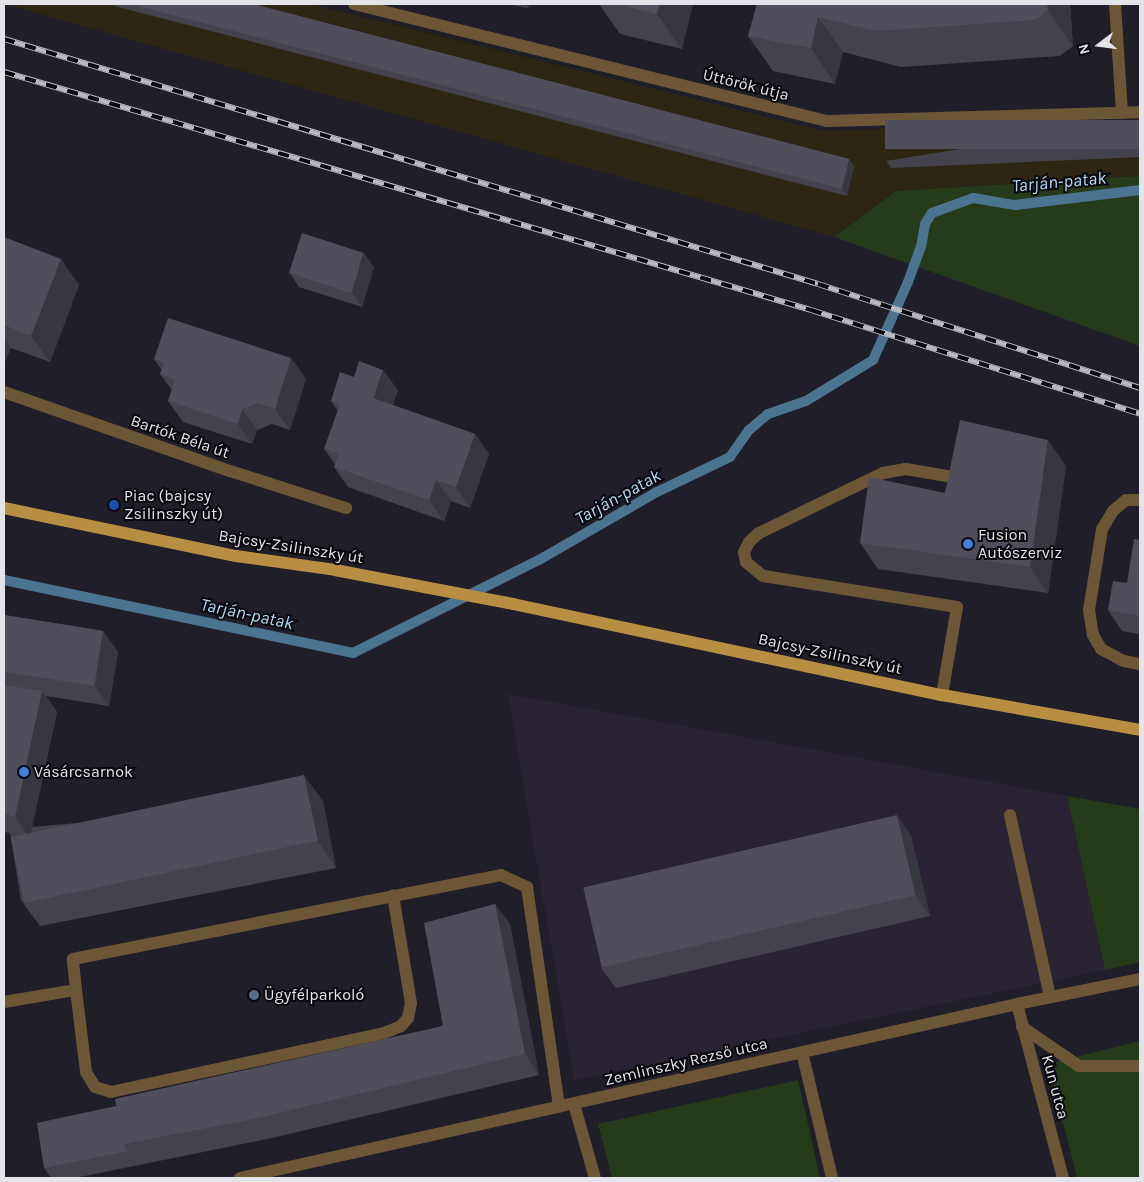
<!DOCTYPE html>
<meta charset="utf-8">
<style>
body{margin:0}
#map{position:relative;width:1144px;height:1182px;overflow:hidden;background:#201e29;font-family:Karla,sans-serif}
div>[style]{position:absolute}
[style*='--x']{left:calc(var(--x)*1px);top:calc(var(--y)*1px);width:calc(var(--w)*1px);rotate:calc(var(--a)*1deg)}
.industrial>*{inset:0;background:#2d2615}
.education>*{inset:0;background:#2a2333}
.green>*{inset:0;background:#263b19}
.stream>*{height:10px;margin:-5px;padding:0 5px;transform-origin:5px;border-radius:5px;background:#4b7490}
.minor>*{height:12px;margin:-6px;padding:0 6px;transform-origin:6px;border-radius:6px;background:#6b5736}
.major>*{height:12px;margin:-6px;padding:0 6px;transform-origin:6px;border-radius:6px;background:#b88e43}
.rail>*{height:5.5px;margin-top:-2.75px;transform-origin:0;background:repeating-linear-gradient(90deg,#09090d 0 11px,#bbbac2 0 22px);box-sizing:border-box;border-block:1px solid #bbbac2}
.wall>*{inset:0;background:#44434d}
.shaded-wall>*{inset:0;background:#37373f}
.building>*{inset:0;background:#4f4e5a;transform-origin:0 0}
.dots>*{width:14px;height:14px;translate:-50% -50%;box-sizing:border-box;border:2px solid #09090d;border-radius:50%}
span{translate:-50% -50%;white-space:nowrap;text-align:center;line-height:1.15;-webkit-text-stroke:4px #09090d;paint-order:stroke}
.street-label{font-size:16px;color:#e3e3ea}
.poi-label{font-size:16px;color:#e3e3ea}
.left{translate:0 -50%;text-align:left}
.water-label{font-size:18px;color:#b4dbf7;font-style:italic}
.frame{position:absolute;inset:0;border:5px solid #e3e3ea;pointer-events:none}
.north{position:absolute;left:1074px;top:20px;width:50px;height:50px;-webkit-text-stroke:4px #09090d;paint-order:stroke;rotate:255deg;font-size:14px;font-weight:700;line-height:20px;text-align:center;color:#e3e3ea}
.north::after{content:'';display:block;margin:auto;width:18px;height:22px;background:#e3e3ea;clip-path:polygon(50% 0,100% 100%,50% 72%,0 100%)}
</style>
<div id="map">
<div class="industrial">
<i style="clip-path:polygon(4px 4px,311px 4px,823px 131px,1140px 120px,1140px 176px,896px 191px,834px 237px)"></i>
</div>
<div class="education">
<i style="clip-path:polygon(508px 694px,1067px 796px,1105px 970px,574px 1080px)"></i>
</div>
<div class="green">
<i style="clip-path:polygon(1140px 176px,1140px 346px,834px 237px,896px 191px)"></i>
<i style="clip-path:polygon(1067px 796px,1140px 809px,1140px 962px,1105px 970px)"></i>
<i style="clip-path:polygon(1140px 1041px,1140px 1178px,1077px 1178px,1048px 1064px)"></i>
<i style="clip-path:polygon(798px 1080px,820px 1178px,612px 1178px,598px 1124px)"></i>
</div>
<div class="stream">
<i style="--x:4;--y:580;--w:357;--a:11.8"></i>
<i style="--x:353;--y:653;--w:208;--a:-26.6"></i>
<i style="--x:539;--y:560;--w:136;--a:-30"></i>
<i style="--x:657;--y:492;--w:81;--a:-25.6"></i>
<i style="--x:730;--y:457;--w:33;--a:-55"></i>
<i style="--x:749;--y:430;--w:25;--a:-40"></i>
<i style="--x:768;--y:414;--w:40;--a:-18.9"></i>
<i style="--x:806;--y:401;--w:79;--a:-31.5"></i>
<i style="--x:873;--y:360;--w:85;--a:-65.8"></i>
<i style="--x:908;--y:282;--w:37;--a:-70"></i>
<i style="--x:921;--y:247;--w:23;--a:-80"></i>
<i style="--x:925;--y:224;--w:13;--a:-58"></i>
<i style="--x:932;--y:213;--w:44;--a:-20.1"></i>
<i style="--x:973;--y:198;--w:43;--a:9.5"></i>
<i style="--x:1015;--y:205;--w:126;--a:-6.8"></i>
</div>
<div class="minor">
<i style="--x:354;--y:4;--w:487;--a:13.9"></i>
<i style="--x:827;--y:121;--w:313;--a:-1.6"></i>
<i style="--x:1115;--y:4;--w:109;--a:86.3"></i>
<i style="--x:4;--y:392;--w:239;--a:19.3"></i>
<i style="--x:230;--y:471;--w:122;--a:17.7"></i>
<i style="--x:1140;--y:500;--w:14;--a:180"></i>
<i style="--x:1126;--y:500;--w:17;--a:140"></i>
<i style="--x:1113;--y:511;--w:21;--a:121"></i>
<i style="--x:1102;--y:529;--w:82;--a:99.1"></i>
<i style="--x:1089;--y:610;--w:25;--a:81"></i>
<i style="--x:1093;--y:635;--w:16;--a:60"></i>
<i style="--x:1101;--y:649;--w:26;--a:28"></i>
<i style="--x:1124;--y:661;--w:16;--a:11"></i>
<i style="--x:942;--y:695;--w:89;--a:-80.3"></i>
<i style="--x:957;--y:607;--w:196;--a:-170.9"></i>
<i style="--x:763;--y:576;--w:22;--a:-141"></i>
<i style="--x:746;--y:562;--w:10;--a:-101"></i>
<i style="--x:744;--y:552;--w:11;--a:-63"></i>
<i style="--x:749;--y:542;--w:13;--a:-42"></i>
<i style="--x:759;--y:533;--w:138;--a:-25.8"></i>
<i style="--x:883;--y:473;--w:23;--a:-10"></i>
<i style="--x:906;--y:469;--w:53;--a:9.8"></i>
<i style="--x:1010;--y:815;--w:186;--a:77.6"></i>
<i style="--x:76;--y:990;--w:83;--a:83"></i>
<i style="--x:86;--y:1072;--w:17;--a:59"></i>
<i style="--x:95;--y:1087;--w:17;--a:17"></i>
<i style="--x:111;--y:1092;--w:279;--a:-12.2"></i>
<i style="--x:384;--y:1033;--w:18;--a:-22"></i>
<i style="--x:401;--y:1026;--w:11;--a:-49"></i>
<i style="--x:408;--y:1018;--w:15;--a:-79"></i>
<i style="--x:411;--y:1003;--w:109;--a:-99.5"></i>
<i style="--x:4;--y:1002;--w:73;--a:-9.5"></i>
<i style="--x:76;--y:990;--w:31;--a:-96"></i>
<i style="--x:73;--y:959;--w:436;--a:-11.1"></i>
<i style="--x:501;--y:875;--w:29;--a:25"></i>
<i style="--x:527;--y:887;--w:222;--a:81.7"></i>
<i style="--x:1017;--y:1004;--w:180;--a:75.2"></i>
<i style="--x:1022;--y:1027;--w:69;--a:34.4"></i>
<i style="--x:1079;--y:1066;--w:61;--a:0"></i>
<i style="--x:802;--y:1052;--w:130;--a:76.6"></i>
<i style="--x:574;--y:1104;--w:77;--a:74.2"></i>
<i style="--x:240;--y:1178;--w:796;--a:-12.62"></i>
<i style="--x:1017;--y:1004;--w:126;--a:-11.5"></i>
</div>
<div class="major">
<i style="--x:4;--y:508;--w:237;--a:11.7"></i>
<i style="--x:236;--y:556;--w:100;--a:8"></i>
<i style="--x:335;--y:570;--w:181;--a:10.8"></i>
<i style="--x:513;--y:604;--w:439;--a:12"></i>
<i style="--x:942;--y:695;--w:201;--a:10"></i>
</div>
<div class="rail">
<i style="--x:4;--y:39;--w:850;--a:16.75"></i>
<i style="--x:818;--y:284;--w:338;--a:17.9"></i>
<i style="--x:4;--y:72;--w:841;--a:16.43"></i>
<i style="--x:811;--y:310;--w:345;--a:17.5"></i>
</div>
<div class="wall">
<i style="clip-path:polygon(107px 4px,253px 4px,849px 159px,854px 166px,847px 196px)"></i>
<i style="clip-path:polygon(509px 4px,529px 4px,528px 8px)"></i>
<i style="clip-path:polygon(599px 4px,693px 4px,682px 49px,620px 34px)"></i>
<i style="clip-path:polygon(757px 4px,1070px 4px,1073px 46px,1060px 56px,901px 67px,843px 52px,835px 84px,773px 71px,748px 36px)"></i>
<i style="clip-path:polygon(1140px 120px,1140px 157px,891px 168px,886px 161px)"></i>
<i style="clip-path:polygon(4px 237px,79px 285px,50px 362px,11px 348px,5px 361px,4px 361px)"></i>
<i style="clip-path:polygon(374px 267px,362px 307px,299px 287px,290px 273px)"></i>
<i style="clip-path:polygon(291px 358px,306px 379px,290px 430px,272px 424px,257px 430px,252px 444px,183px 422px,168px 401px,172px 390px,160px 374px,162px 370px,154px 359px)"></i>
<i style="clip-path:polygon(354px 377px,398px 390px,393px 405px,475px 434px,489px 454px,470px 508px,451px 501px,444px 521px,348px 487px,334px 467px,335px 464px,324px 449px,338px 411px,331px 401px)"></i>
<i style="clip-path:polygon(1066px 466px,1048px 593px,878px 569px,860px 543px)"></i>
<i style="clip-path:polygon(1140px 540px,1140px 634px,1122px 631px,1108px 610px,1127px 583px)"></i>
<i style="clip-path:polygon(4px 615px,103px 631px,118px 652px,109px 706px,46px 696px,57px 712px,32px 827px,323px 801px,336px 868px,40px 926px,21px 900px,10px 833px,4px 832px)"></i>
<i style="clip-path:polygon(911px 836px,930px 916px,616px 988px,601px 968px)"></i>
<i style="clip-path:polygon(495px 904px,510px 924px,539px 1075px,272px 1138px,75px 1178px,51px 1178px,44px 1168px,116px 1106px,443px 1026px)"></i>
</div>
<div class="shaded-wall">
<i style="clip-path:polygon(524px 4px,529px 4px,528px 8px)"></i>
<i style="clip-path:polygon(660px 4px,693px 4px,682px 49px,657px 14px)"></i>
<i style="clip-path:polygon(1047px 4px,1070px 4px,1073px 46px,1048px 10px)"></i>
<i style="clip-path:polygon(818px 17px,843px 52px,835px 84px,811px 48px)"></i>
<i style="clip-path:polygon(849px 159px,854px 166px,847px 196px,842px 189px)"></i>
<i style="clip-path:polygon(364px 253px,374px 267px,362px 307px,352px 292px)"></i>
<i style="clip-path:polygon(61px 259px,79px 285px,50px 362px,31px 336px)"></i>
<i style="clip-path:polygon(4px 338px,11px 348px,5px 361px,4px 359px)"></i>
<i style="clip-path:polygon(291px 358px,306px 379px,290px 430px,275px 409px)"></i>
<i style="clip-path:polygon(383px 370px,398px 390px,388px 419px,373px 398px)"></i>
<i style="clip-path:polygon(242px 409px,257px 430px,252px 444px,238px 424px)"></i>
<i style="clip-path:polygon(475px 434px,489px 454px,470px 508px,456px 487px)"></i>
<i style="clip-path:polygon(1048px 440px,1066px 466px,1048px 593px,1030px 567px)"></i>
<i style="clip-path:polygon(436px 480px,451px 501px,444px 521px,429px 500px)"></i>
<i style="clip-path:polygon(103px 631px,118px 652px,109px 706px,95px 686px)"></i>
<i style="clip-path:polygon(42px 691px,57px 712px,30px 838px,15px 817px)"></i>
<i style="clip-path:polygon(304px 775px,323px 801px,336px 868px,318px 841px)"></i>
<i style="clip-path:polygon(897px 815px,911px 836px,930px 916px,915px 895px)"></i>
<i style="clip-path:polygon(495px 904px,510px 924px,539px 1075px,525px 1054px)"></i>
</div>
<div class="building">
<i style="clip-path:polygon(130px 4px,253px 4px,849px 159px,842px 189px)"></i>
<i style="clip-path:polygon(617px 4px,660px 4px,657px 14px)"></i>
<i style="clip-path:polygon(757px 4px,1047px 4px,1048px 10px,1035px 20px,876px 31px,818px 17px,811px 48px,748px 36px)"></i>
<i style="left:1140px;top:120px;width:29px;height:255px;rotate:90deg"></i>
<i style="left:302px;top:233px;width:65px;height:42px;rotate:18deg"></i>
<i style="clip-path:polygon(4px 237px,61px 259px,31px 336px,4px 325px)"></i>
<i style="clip-path:polygon(168px 318px,291px 358px,275px 409px,258px 403px,242px 409px,238px 424px,168px 401px,175px 379px,160px 374px,164px 363px,154px 359px)"></i>
<i style="clip-path:polygon(359px 361px,383px 370px,373px 398px,475px 434px,456px 487px,436px 480px,429px 500px,334px 467px,339px 454px,324px 449px,340px 404px,331px 401px,340px 372px,354px 377px)"></i>
<i style="clip-path:polygon(960px 420px,1048px 440px,1030px 567px,860px 543px,869px 477px,945px 493px)"></i>
<i style="clip-path:polygon(1134px 539px,1140px 540px,1140px 616px,1108px 610px,1113px 581px,1127px 583px)"></i>
<i style="left:4px;top:615px;width:100px;height:56px;rotate:9deg"></i>
<i style="clip-path:polygon(4px 685px,42px 691px,15px 817px,4px 814px)"></i>
<i style="left:304px;top:775px;width:67px;height:300px;rotate:78deg"></i>
<i style="left:897px;top:815px;width:82px;height:322px;rotate:77deg"></i>
<i style="clip-path:polygon(495px 904px,525px 1054px,258px 1118px,124px 1144px,115px 1099px,443px 1026px,424px 923px)"></i>
<i style="clip-path:polygon(116px 1106px,124px 1144px,128px 1151px,44px 1168px,37px 1123px)"></i>
</div>
<div class="dots">
<i style="left:114px;top:505px;background:#1a4fb4"></i>
<i style="left:968px;top:544px;background:#3f7fe0"></i>
<i style="left:24px;top:772px;background:#3f7fe0"></i>
<i style="left:254px;top:995px;background:#5c6f8a"></i>
</div>
<div class="street-label">
<span style="left:746px;top:85px;rotate:14deg">Úttörők útja</span>
<span style="left:180px;top:437px;rotate:19deg">Bartók Béla út</span>
<span style="left:291px;top:547px;rotate:9deg">Bajcsy-Zsilinszky út</span>
<span style="left:830px;top:654px;rotate:12deg">Bajcsy-Zsilinszky út</span>
<span style="left:686px;top:1062px;rotate:-13deg">Zemlinszky Rezső utca</span>
<span style="left:1055px;top:1087px;rotate:75deg">Kun utca</span>
</div>
<div class="poi-label">
<span class="left" style="left:124px;top:505px">Piac (bajcsy<br>Zsilinszky út)</span>
<span class="left" style="left:978px;top:544px">Fusion<br>Autószerviz</span>
<span class="left" style="left:34px;top:772px">Vásárcsarnok</span>
<span class="left" style="left:264px;top:995px">Ügyfélparkoló</span>
</div>
<div class="water-label">
<span style="left:1059px;top:182px;rotate:-5deg">Tarján-patak</span>
<span style="left:618px;top:497px;rotate:-29deg">Tarján-patak</span>
<span style="left:247px;top:614px;rotate:12deg">Tarján-patak</span>
</div>
<div class="frame"></div>
<div class="north">N</div>
</div>
